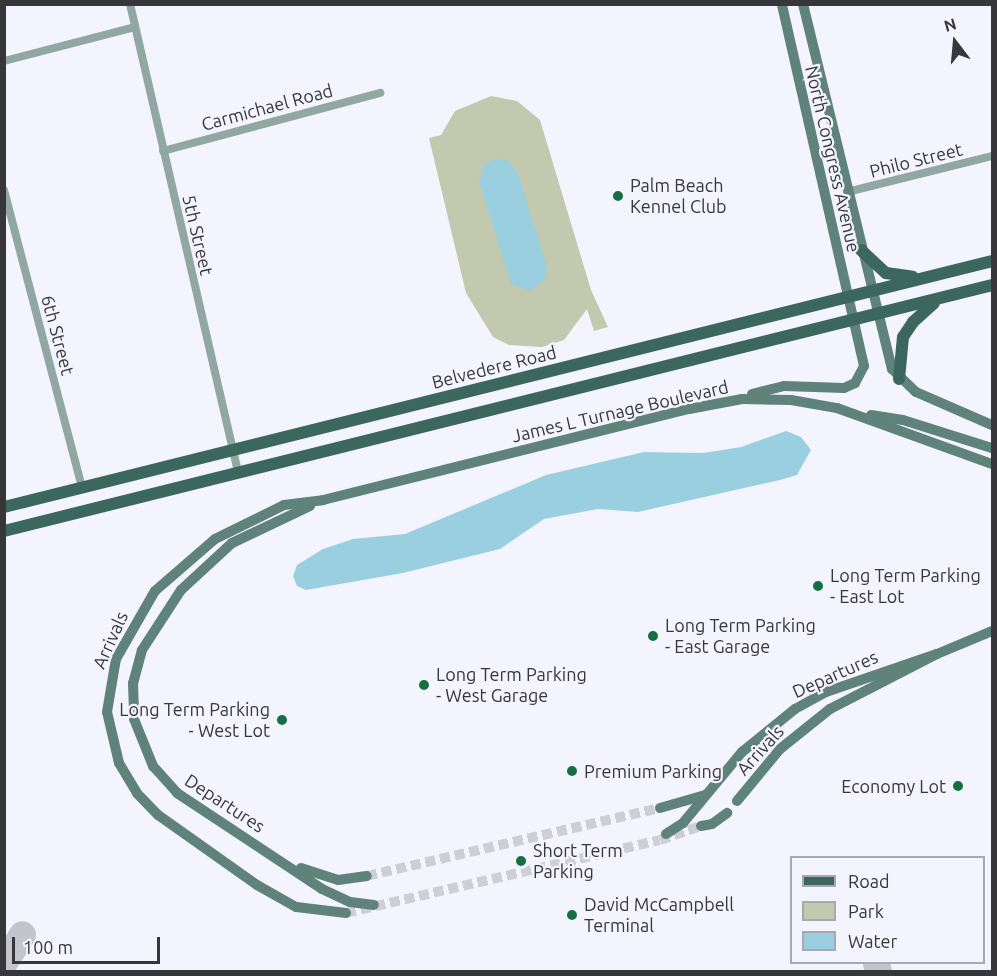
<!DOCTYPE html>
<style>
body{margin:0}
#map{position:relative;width:997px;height:976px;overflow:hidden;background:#f4f4fe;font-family:Ubuntu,sans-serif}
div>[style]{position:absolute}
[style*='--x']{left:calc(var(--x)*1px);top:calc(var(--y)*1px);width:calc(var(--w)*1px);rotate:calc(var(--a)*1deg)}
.green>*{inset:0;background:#c2c9ae}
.water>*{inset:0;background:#9acfdf}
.taxiway>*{height:27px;margin:-13.5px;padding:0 13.5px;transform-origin:13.5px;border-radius:13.5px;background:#c4c4cc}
.secondary-tunnel>*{height:10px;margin-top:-5px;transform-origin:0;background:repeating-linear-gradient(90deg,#ceced7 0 10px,transparent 0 15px)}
.street>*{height:8px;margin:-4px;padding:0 4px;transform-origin:4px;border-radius:4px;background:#90a7a2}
.secondary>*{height:10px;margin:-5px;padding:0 5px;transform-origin:5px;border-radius:5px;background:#5f827b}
.primary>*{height:12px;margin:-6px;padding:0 6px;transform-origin:6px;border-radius:6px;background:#3b675f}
.dots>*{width:16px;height:16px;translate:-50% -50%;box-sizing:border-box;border:3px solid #f4f4fe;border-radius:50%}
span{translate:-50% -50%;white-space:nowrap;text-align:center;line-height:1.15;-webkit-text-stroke:4.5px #f4f4fe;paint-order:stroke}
.street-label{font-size:18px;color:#36363b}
.poi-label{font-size:18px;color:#36363b}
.left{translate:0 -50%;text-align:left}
.right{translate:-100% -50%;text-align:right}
.frame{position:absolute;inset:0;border:6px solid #36363b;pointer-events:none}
.legend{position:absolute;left:790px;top:856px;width:195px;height:108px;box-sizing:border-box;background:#f4f4fe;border:2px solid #a8a8b0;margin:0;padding:8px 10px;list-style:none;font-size:18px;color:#36363b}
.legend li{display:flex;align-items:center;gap:12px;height:30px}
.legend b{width:30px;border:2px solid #a8a8b0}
.north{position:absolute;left:925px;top:12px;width:60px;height:60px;-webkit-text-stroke:4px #f4f4fe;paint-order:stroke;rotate:344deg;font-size:16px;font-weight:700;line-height:24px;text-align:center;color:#36363b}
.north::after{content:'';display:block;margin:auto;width:21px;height:27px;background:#36363b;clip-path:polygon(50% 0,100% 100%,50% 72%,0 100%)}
.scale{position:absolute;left:12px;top:937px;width:148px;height:27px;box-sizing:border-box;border:3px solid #36363b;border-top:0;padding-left:8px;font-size:18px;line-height:21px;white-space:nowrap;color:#36363b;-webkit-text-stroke:4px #f4f4fe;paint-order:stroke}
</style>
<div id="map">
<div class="green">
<i style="clip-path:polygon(491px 96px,517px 101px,540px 120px,591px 290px,608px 327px,594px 331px,587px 309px,564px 340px,542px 347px,509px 345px,493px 337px,466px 293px,429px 138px,441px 135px,455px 111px)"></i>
</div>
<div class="water">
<i style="clip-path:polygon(498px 158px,508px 161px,518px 173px,547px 267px,545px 279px,531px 291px,511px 284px,479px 181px,484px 164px)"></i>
<i style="clip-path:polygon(786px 431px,801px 437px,811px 450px,797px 475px,780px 480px,638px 512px,598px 509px,544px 519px,500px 549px,403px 573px,306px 590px,297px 586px,293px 576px,297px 565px,323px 549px,353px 539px,405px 534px,546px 475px,644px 452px,703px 453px,741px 447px)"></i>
</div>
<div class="taxiway">
<i style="--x:4;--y:962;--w:33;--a:-57"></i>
<i style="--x:876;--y:963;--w:9;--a:77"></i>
</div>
<div class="secondary-tunnel">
<i style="--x:367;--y:876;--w:301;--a:-13.1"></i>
<i style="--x:346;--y:913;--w:322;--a:-13.1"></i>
<i style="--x:660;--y:840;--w:43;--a:-18.9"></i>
</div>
<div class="street">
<i style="--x:130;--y:4;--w:481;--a:77"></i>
<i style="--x:4;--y:61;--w:135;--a:-14.5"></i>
<i style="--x:163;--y:151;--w:225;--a:-15"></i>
<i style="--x:4;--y:190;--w:307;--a:75.3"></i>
<i style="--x:847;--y:192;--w:149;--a:-13.9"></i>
</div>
<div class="secondary">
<i style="--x:803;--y:4;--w:376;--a:76.3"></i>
<i style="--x:892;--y:369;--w:33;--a:44"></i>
<i style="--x:916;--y:392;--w:83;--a:23.5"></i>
<i style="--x:752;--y:394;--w:33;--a:-14"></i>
<i style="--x:784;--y:386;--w:60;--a:1.9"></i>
<i style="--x:844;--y:388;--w:12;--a:-24"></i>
<i style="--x:855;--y:383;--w:19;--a:-62"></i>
<i style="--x:864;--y:366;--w:371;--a:-102.8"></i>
<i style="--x:871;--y:415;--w:32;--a:9"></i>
<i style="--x:903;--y:420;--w:93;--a:17.5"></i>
<i style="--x:310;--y:506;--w:86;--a:154.6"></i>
<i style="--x:232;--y:543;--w:69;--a:137.3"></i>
<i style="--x:181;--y:590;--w:72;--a:123"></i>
<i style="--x:142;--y:650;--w:34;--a:105"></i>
<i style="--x:133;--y:683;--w:36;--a:88"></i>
<i style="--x:134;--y:719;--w:51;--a:68"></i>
<i style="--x:153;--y:766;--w:36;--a:48"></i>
<i style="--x:177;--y:793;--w:174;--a:33.5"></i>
<i style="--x:322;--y:889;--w:31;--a:25"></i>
<i style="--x:350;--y:902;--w:24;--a:7"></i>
<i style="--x:737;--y:801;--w:67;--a:-50.4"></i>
<i style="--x:780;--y:749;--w:64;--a:-38.7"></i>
<i style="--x:830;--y:709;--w:120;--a:-27.2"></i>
<i style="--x:937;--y:654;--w:60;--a:-22.7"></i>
<i style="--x:660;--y:808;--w:47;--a:-16.1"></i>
<i style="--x:701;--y:826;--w:11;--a:-10"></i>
<i style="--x:712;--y:824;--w:19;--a:-36"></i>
<i style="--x:666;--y:834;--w:20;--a:-33"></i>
<i style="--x:683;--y:823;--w:92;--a:-50.3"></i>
<i style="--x:742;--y:752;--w:68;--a:-39.1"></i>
<i style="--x:795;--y:709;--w:35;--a:-29"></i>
<i style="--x:826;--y:692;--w:117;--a:-18.9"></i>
<i style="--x:301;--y:868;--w:39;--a:18"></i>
<i style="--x:338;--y:880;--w:29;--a:-8"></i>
<i style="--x:346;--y:913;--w:50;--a:-173.2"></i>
<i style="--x:296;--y:907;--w:45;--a:-150.6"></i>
<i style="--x:257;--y:885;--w:121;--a:-144.7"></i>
<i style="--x:158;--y:815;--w:30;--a:-134"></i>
<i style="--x:137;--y:793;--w:35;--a:-121"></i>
<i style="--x:119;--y:763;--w:52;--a:-103.2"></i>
<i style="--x:107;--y:712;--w:54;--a:-80.4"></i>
<i style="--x:116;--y:659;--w:78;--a:-60.2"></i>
<i style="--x:155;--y:591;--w:79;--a:-40.9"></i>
<i style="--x:215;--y:539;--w:77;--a:-26.2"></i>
<i style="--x:284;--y:505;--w:39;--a:-7"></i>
<i style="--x:323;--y:500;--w:377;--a:-14"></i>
<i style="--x:689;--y:409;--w:54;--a:-10.7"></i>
<i style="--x:742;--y:399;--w:49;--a:1.2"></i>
<i style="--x:791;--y:400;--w:47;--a:9.9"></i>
<i style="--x:837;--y:408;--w:165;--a:19.9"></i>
</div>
<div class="primary">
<i style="--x:861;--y:250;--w:34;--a:43"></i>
<i style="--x:886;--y:273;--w:27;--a:8"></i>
<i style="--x:899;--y:379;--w:42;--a:-84.6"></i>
<i style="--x:903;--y:337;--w:18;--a:-56"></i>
<i style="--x:913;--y:322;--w:28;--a:-42"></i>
<i style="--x:4;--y:507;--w:1018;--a:-13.98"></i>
<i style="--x:4;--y:531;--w:1018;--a:-13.98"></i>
</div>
<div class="dots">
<i style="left:618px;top:196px;background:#166f43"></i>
<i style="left:818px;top:586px;background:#166f43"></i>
<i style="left:653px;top:636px;background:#166f43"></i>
<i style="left:424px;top:685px;background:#166f43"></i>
<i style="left:282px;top:720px;background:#166f43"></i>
<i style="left:572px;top:771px;background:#166f43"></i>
<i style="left:958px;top:786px;background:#166f43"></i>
<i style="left:521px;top:861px;background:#166f43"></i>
<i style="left:572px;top:915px;background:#166f43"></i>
</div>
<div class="street-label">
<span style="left:267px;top:107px;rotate:-15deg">Carmichael Road</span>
<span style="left:833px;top:159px;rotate:77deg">North Congress Avenue</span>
<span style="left:916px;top:160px;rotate:-14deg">Philo Street</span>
<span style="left:198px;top:235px;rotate:77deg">5th Street</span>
<span style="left:58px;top:335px;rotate:75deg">6th Street</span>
<span style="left:494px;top:367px;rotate:-14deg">Belvedere Road</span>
<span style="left:620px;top:411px;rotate:-13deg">James L Turnage Boulevard</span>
<span style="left:110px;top:640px;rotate:-66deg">Arrivals</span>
<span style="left:835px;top:674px;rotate:-24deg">Departures</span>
<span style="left:760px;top:750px;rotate:-48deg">Arrivals</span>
<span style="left:225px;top:803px;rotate:33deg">Departures</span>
</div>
<div class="poi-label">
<span class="left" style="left:630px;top:196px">Palm Beach<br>Kennel Club</span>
<span class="left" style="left:830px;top:586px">Long Term Parking<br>- East Lot</span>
<span class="left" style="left:665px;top:636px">Long Term Parking<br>- East Garage</span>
<span class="left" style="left:436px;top:685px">Long Term Parking<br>- West Garage</span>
<span class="right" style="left:270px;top:720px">Long Term Parking<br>- West Lot</span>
<span class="left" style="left:584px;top:771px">Premium Parking</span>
<span class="right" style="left:946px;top:786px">Economy Lot</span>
<span class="left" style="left:533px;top:861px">Short Term<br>Parking</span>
<span class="left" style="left:584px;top:915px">David McCampbell<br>Terminal</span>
</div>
<div class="frame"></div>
<ul class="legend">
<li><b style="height:8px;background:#3b675f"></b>Road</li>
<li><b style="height:16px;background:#c2c9ae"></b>Park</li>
<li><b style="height:16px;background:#9acfdf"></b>Water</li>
</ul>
<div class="north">N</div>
<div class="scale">100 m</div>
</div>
